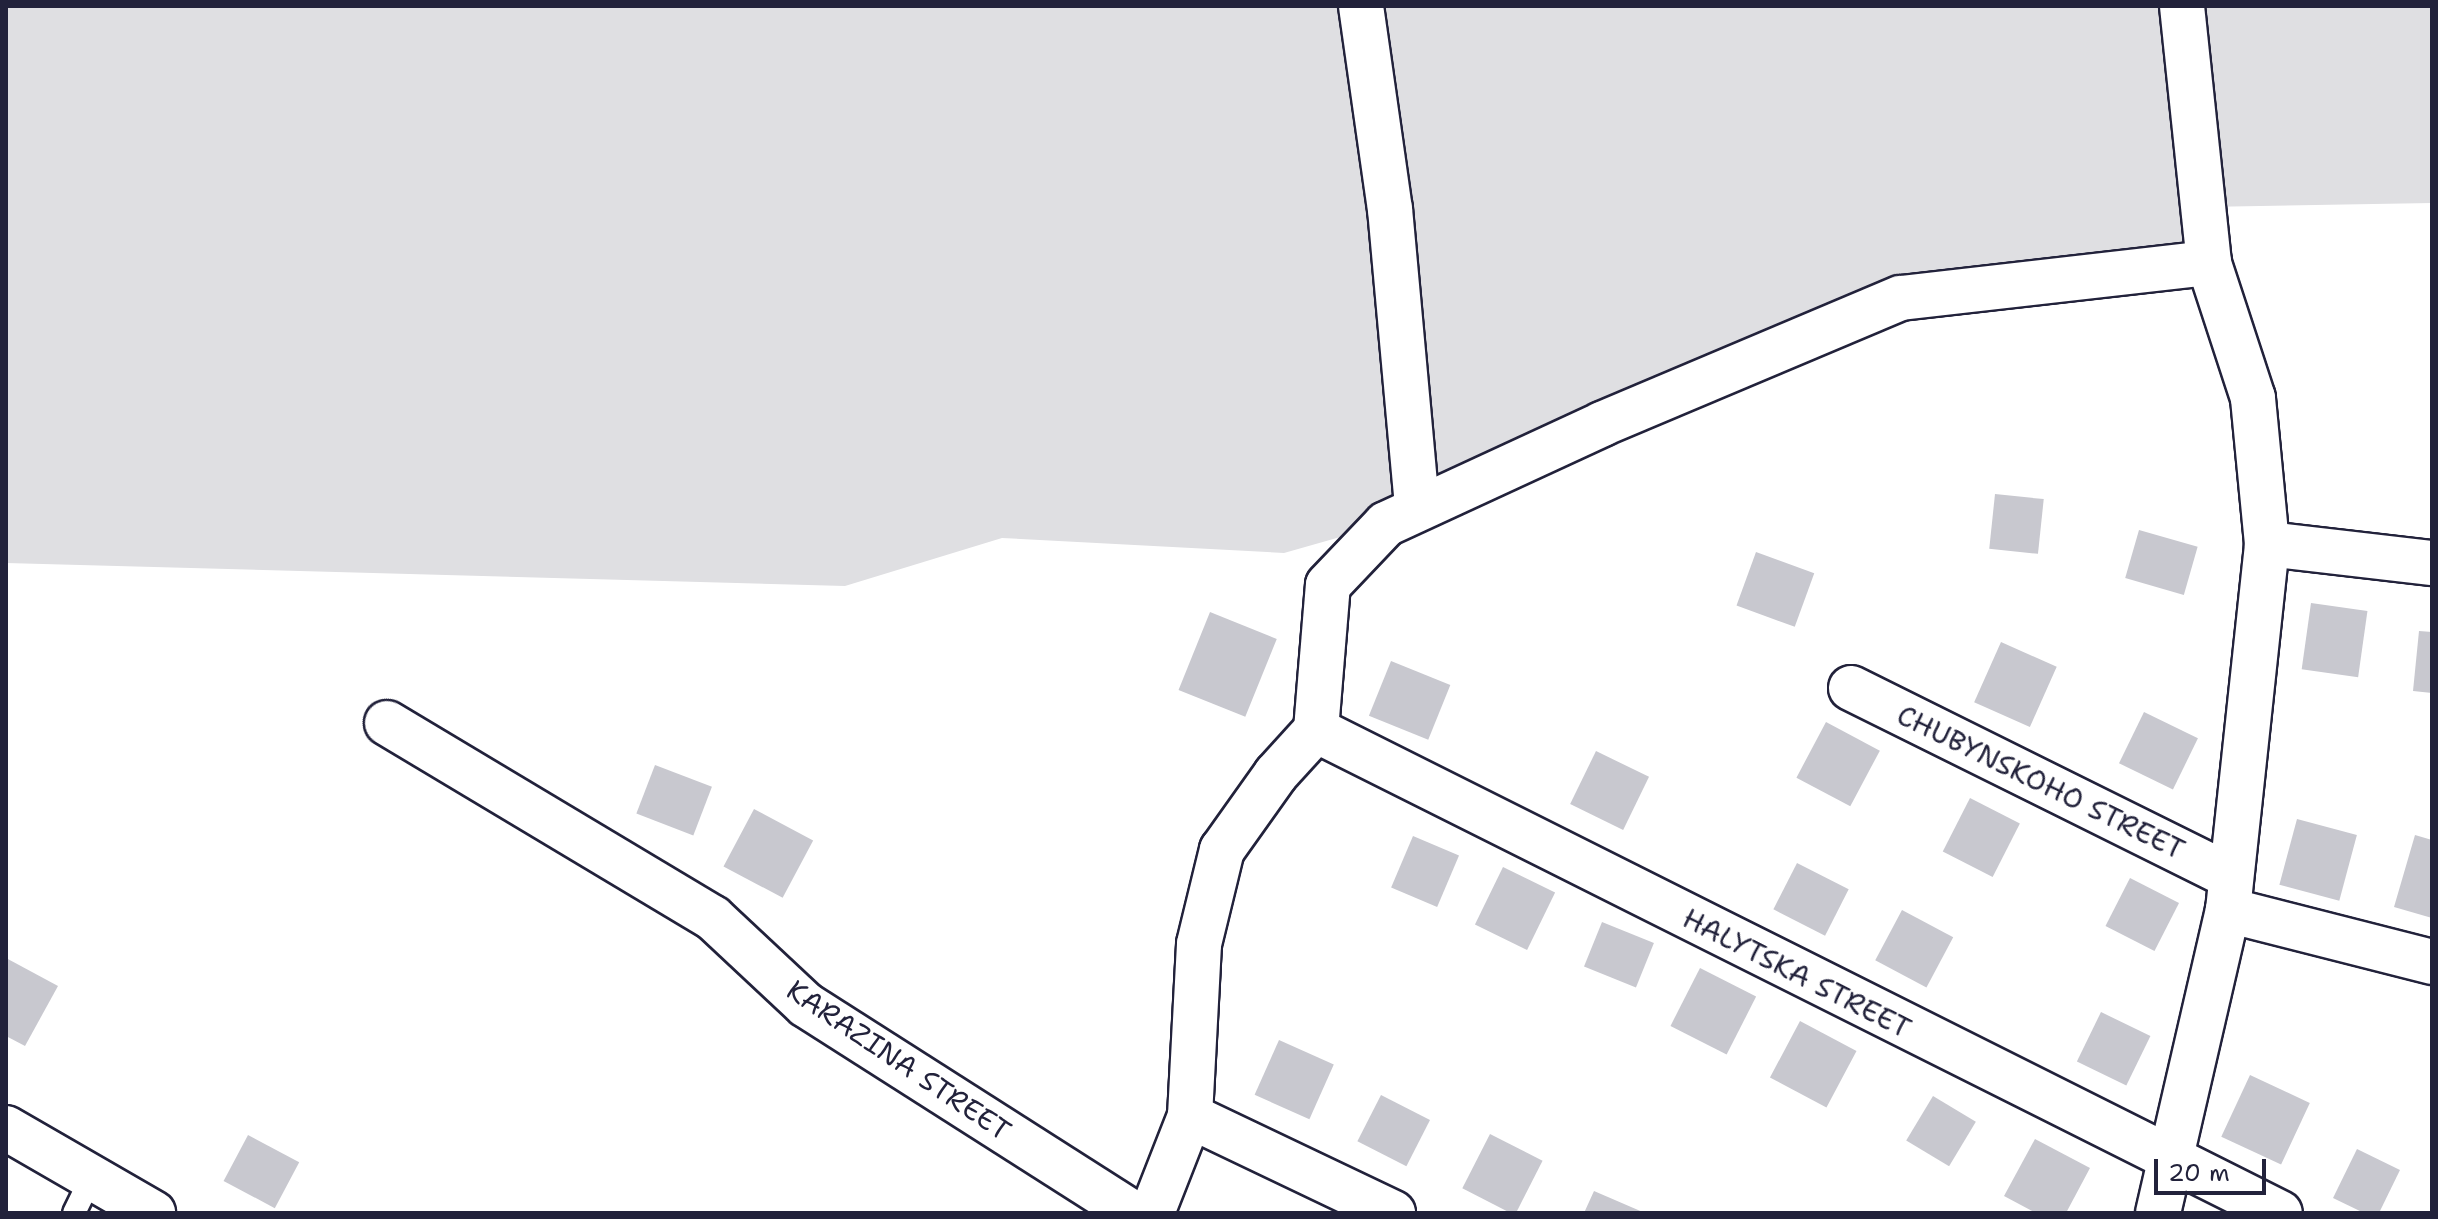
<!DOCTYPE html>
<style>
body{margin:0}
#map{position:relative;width:2438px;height:1219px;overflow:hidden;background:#fff;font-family:"Shantell Sans",sans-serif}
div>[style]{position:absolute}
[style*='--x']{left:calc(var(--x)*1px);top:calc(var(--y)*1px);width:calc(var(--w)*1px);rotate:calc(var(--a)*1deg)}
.green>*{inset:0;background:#dfdfe2}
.building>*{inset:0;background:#c8c8cf;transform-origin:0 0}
.roads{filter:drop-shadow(2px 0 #22223b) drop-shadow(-2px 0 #22223b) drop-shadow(0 2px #22223b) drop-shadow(0 -2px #22223b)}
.service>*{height:22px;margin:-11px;padding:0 11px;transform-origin:11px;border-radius:11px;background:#fff}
.minor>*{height:44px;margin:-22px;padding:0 22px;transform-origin:22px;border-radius:22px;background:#fff}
.tertiary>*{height:44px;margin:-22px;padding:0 22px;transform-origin:22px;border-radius:22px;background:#fff}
span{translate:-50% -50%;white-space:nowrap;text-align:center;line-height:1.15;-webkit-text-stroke:6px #fff;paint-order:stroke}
.street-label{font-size:28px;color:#22223b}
.frame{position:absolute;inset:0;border:8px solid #22223b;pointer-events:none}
.scale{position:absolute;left:2154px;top:1159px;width:112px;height:36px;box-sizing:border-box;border:4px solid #22223b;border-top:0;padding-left:10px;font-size:24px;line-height:28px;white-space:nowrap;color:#22223b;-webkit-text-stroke:6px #fff;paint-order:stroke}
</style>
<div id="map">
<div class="green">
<i style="clip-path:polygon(6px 6px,2432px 6px,2432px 203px,2204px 207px,2209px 263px,1901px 298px,1386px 524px,1284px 553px,1002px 538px,845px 586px,6px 563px)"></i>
</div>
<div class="building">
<i style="left:1995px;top:494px;width:49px;height:55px;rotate:6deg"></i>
<i style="left:2139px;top:530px;width:61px;height:50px;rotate:16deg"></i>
<i style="left:1756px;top:552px;width:62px;height:57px;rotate:20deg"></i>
<i style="left:2311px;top:603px;width:57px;height:67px;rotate:8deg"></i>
<i style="left:1210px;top:612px;width:72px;height:84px;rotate:22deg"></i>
<i style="clip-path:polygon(2419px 631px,2432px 632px,2432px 693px,2413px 691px)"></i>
<i style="left:2001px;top:642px;width:61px;height:66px;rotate:24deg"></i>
<i style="left:1391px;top:661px;width:64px;height:59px;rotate:22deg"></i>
<i style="left:2144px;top:712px;width:60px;height:57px;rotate:26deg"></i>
<i style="left:1826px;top:722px;width:61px;height:63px;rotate:28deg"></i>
<i style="left:1596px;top:751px;width:59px;height:59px;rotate:26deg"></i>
<i style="left:655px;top:765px;width:61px;height:52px;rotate:21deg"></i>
<i style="left:1970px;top:798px;width:56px;height:60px;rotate:27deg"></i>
<i style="left:754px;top:809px;width:67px;height:65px;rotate:28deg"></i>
<i style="left:2297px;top:819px;width:62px;height:68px;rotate:15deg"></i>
<i style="clip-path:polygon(2415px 835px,2432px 840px,2432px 918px,2394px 907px)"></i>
<i style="left:1413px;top:836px;width:50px;height:56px;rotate:23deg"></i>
<i style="left:1797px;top:863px;width:58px;height:52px;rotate:27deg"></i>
<i style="left:1503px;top:867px;width:58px;height:64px;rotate:26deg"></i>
<i style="left:2130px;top:878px;width:55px;height:54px;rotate:27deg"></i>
<i style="left:1902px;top:910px;width:58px;height:57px;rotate:28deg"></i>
<i style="left:1602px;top:922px;width:56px;height:48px;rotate:22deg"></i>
<i style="clip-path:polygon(6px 958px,58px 986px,25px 1046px,6px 1036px)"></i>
<i style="left:1700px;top:968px;width:63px;height:65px;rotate:27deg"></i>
<i style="left:2101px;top:1012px;width:55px;height:55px;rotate:26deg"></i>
<i style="left:1800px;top:1021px;width:64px;height:64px;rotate:28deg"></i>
<i style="left:1279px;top:1040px;width:60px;height:60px;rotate:24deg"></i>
<i style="left:2250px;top:1075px;width:66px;height:68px;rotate:25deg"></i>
<i style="left:1381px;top:1095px;width:55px;height:52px;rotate:27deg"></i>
<i style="left:1933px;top:1096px;width:50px;height:52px;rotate:31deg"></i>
<i style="left:1490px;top:1134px;width:59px;height:61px;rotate:27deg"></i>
<i style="left:248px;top:1135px;width:58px;height:52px;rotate:28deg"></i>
<i style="clip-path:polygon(2035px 1139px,2090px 1168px,2066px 1213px,2036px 1213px,2004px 1196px)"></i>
<i style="clip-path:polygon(2357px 1149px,2400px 1170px,2379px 1213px,2364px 1213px,2333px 1198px)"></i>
<i style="clip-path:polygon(1594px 1191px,1645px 1213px,1584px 1213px)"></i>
</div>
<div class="roads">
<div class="service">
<i style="--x:74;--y:1213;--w:39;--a:-64"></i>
</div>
<div class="minor">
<i style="--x:1361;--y:6;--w:205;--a:81.9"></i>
<i style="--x:1390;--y:209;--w:299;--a:84.8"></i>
<i style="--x:2267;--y:544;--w:166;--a:6.6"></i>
<i style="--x:1851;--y:688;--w:424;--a:26.4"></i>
<i style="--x:387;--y:723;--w:380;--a:30.9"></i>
<i style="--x:713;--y:918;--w:127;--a:43.1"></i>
<i style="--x:806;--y:1005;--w:387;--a:32.5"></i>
<i style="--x:1316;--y:730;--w:1078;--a:26.61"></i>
<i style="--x:2228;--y:910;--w:211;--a:14.3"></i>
<i style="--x:1190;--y:1116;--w:225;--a:25.5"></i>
<i style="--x:1152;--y:1213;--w:104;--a:-68.6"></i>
<i style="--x:1190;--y:1116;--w:172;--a:-87"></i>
<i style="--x:1199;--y:944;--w:97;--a:-76.3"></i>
<i style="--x:1222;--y:850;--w:93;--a:-54.6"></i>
<i style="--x:1276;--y:774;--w:59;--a:-47.7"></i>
<i style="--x:1316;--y:730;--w:145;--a:-85.3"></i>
<i style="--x:1328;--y:585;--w:84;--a:-46.4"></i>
<i style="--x:1386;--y:524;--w:238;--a:-24.8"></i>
<i style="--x:1602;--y:424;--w:324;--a:-22.9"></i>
<i style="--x:1901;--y:298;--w:310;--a:-6.5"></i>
<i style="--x:2158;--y:1213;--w:311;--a:-77"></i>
<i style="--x:2228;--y:910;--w:368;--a:-83.9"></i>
<i style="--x:2267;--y:544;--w:147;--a:-95.5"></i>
<i style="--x:2253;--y:398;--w:142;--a:-108.1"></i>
<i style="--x:2209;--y:263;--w:258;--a:-96"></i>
</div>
<div class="tertiary">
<i style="--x:6;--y:1128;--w:170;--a:30"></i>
</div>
</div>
<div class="street-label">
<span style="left:2041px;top:782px;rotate:26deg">CHUBYNSKOHO STREET</span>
<span style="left:1797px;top:973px;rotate:27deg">HALYTSKA STREET</span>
<span style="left:899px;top:1060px;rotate:34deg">KARAZINA STREET</span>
</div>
<div class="frame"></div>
<div class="scale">20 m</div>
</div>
